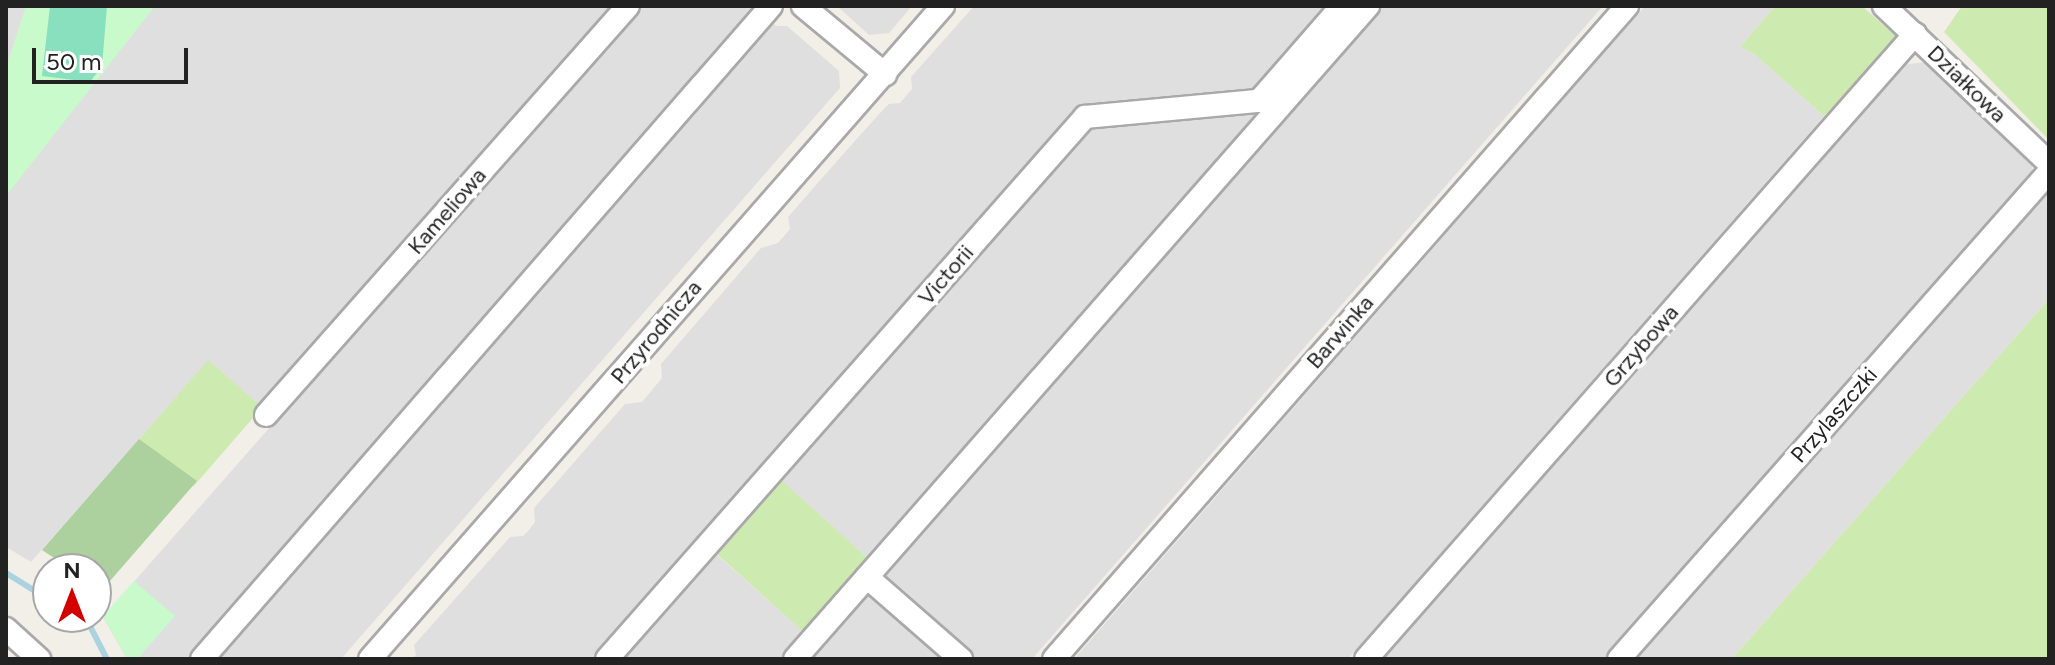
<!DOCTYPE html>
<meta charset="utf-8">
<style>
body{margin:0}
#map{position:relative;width:2055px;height:665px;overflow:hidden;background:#f2efe9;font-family:Figtree,sans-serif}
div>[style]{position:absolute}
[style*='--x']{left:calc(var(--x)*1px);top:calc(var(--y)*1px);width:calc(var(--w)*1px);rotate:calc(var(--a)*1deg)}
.residential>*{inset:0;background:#e0dfdf}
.grass>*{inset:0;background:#cdebb0;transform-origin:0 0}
.forest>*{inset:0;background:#add19e}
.park>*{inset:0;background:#c8facc}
.pitch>*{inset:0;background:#88e0be}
.stream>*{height:6px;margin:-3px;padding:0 3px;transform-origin:3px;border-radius:3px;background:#aad3df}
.roads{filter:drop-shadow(2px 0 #a9a9a9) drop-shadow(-2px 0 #a9a9a9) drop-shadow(0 2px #a9a9a9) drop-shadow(0 -2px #a9a9a9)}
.minor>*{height:22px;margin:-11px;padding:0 11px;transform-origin:11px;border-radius:11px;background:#fff}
span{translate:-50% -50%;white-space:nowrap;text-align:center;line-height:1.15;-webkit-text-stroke:8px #fff;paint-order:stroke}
.street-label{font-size:22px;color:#222}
.frame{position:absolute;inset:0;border:8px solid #222;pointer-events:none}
.north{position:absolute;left:32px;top:553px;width:80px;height:80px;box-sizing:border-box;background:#fff;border:2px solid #a7a7a7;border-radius:50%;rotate:0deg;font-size:22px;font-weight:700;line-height:32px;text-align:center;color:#222}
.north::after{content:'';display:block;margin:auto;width:28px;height:36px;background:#d40000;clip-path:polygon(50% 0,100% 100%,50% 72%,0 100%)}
.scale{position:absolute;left:32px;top:48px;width:156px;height:36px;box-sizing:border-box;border:4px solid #222;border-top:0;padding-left:10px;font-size:24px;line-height:28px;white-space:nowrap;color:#222;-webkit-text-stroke:6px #fff;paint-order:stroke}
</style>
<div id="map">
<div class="residential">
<i style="clip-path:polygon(6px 6px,615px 6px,262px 407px,208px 361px,31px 562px,6px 547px)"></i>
<i style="clip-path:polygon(640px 6px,755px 6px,776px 26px,787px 26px,839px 71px,840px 88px,341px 659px,127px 659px,103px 617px)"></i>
<i style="clip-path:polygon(837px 6px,912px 6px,889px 33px,869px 35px)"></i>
<i style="clip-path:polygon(974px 6px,1358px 6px,871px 561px,780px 481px,716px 554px,806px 634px,784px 659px,412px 659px,416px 655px,414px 645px,510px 537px,523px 536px,529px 530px,535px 522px,534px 508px,625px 404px,642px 402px,662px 378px,661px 364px,761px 248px,778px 243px,790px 229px,788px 217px,837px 161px,880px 113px,889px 104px,900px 103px,912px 89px,911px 77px)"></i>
<i style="clip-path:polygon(1383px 6px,1603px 6px,1032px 659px,810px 659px)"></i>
<i style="clip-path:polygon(1645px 6px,1775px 6px,1740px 47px,1753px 53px,1824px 116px,1348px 659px,1074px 659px)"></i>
<i style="clip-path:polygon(1925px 62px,2032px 164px,2033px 178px,1607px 659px,1383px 659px,1902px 65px)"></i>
<i style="clip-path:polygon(2047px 190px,2049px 299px,1732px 659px,1632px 659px)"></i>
</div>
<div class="grass">
<i style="clip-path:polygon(1775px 6px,1862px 6px,1898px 38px,1824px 116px,1753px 53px,1740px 47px)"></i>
<i style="clip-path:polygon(1962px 6px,2049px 6px,2049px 140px,1944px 32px)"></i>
<i style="clip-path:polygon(2049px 299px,2049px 659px,1732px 659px)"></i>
<i style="left:208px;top:360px;width:72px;height:105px;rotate:41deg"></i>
<i style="left:781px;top:480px;width:121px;height:98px;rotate:42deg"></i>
</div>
<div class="forest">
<i style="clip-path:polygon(139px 439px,197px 481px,103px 589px,96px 585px,96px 569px,71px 569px,42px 550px)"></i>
</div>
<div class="park">
<i style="clip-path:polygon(26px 6px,155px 6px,6px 196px,6px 68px)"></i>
<i style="clip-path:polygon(134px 581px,175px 616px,137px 659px,127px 659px,103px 616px)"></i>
</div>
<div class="pitch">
<i style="clip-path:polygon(50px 6px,107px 6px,102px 66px,90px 82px,42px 76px)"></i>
</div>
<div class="stream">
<i style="--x:6;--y:573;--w:49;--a:31.8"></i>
<i style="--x:77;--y:617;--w:16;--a:35"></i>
<i style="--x:90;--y:626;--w:37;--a:63"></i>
</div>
<div class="roads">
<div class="minor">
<i style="--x:803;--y:6;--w:107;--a:39.7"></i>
<i style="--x:1884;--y:6;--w:228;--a:43.6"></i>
<i style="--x:266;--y:415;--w:546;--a:-48.49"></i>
<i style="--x:867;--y:577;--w:125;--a:41.1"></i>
<i style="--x:6;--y:629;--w:45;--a:42.3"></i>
<i style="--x:202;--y:659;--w:866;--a:-48.93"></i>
<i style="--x:370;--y:659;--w:869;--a:-48.73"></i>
<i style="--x:607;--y:659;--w:723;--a:-48.59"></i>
<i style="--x:1085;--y:117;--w:175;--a:-5.3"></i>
<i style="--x:1259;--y:101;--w:126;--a:-48.9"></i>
<i style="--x:795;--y:659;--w:869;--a:-48.73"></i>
<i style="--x:1054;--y:659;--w:869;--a:-48.73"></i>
<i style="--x:1366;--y:659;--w:832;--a:-48.7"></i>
<i style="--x:1619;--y:659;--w:650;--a:-48.56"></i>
</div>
</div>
<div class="street-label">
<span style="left:1967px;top:84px;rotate:44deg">Działkowa</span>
<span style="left:447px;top:211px;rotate:-49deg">Kameliowa</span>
<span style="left:946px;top:275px;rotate:-49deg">Victorii</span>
<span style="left:656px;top:332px;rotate:-50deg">Przyrodnicza</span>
<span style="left:1340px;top:332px;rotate:-49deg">Barwinka</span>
<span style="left:1641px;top:346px;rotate:-49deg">Grzybowa</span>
<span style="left:1834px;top:415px;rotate:-49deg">Przylaszczki</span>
</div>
<div class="frame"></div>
<div class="north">N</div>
<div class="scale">50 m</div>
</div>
